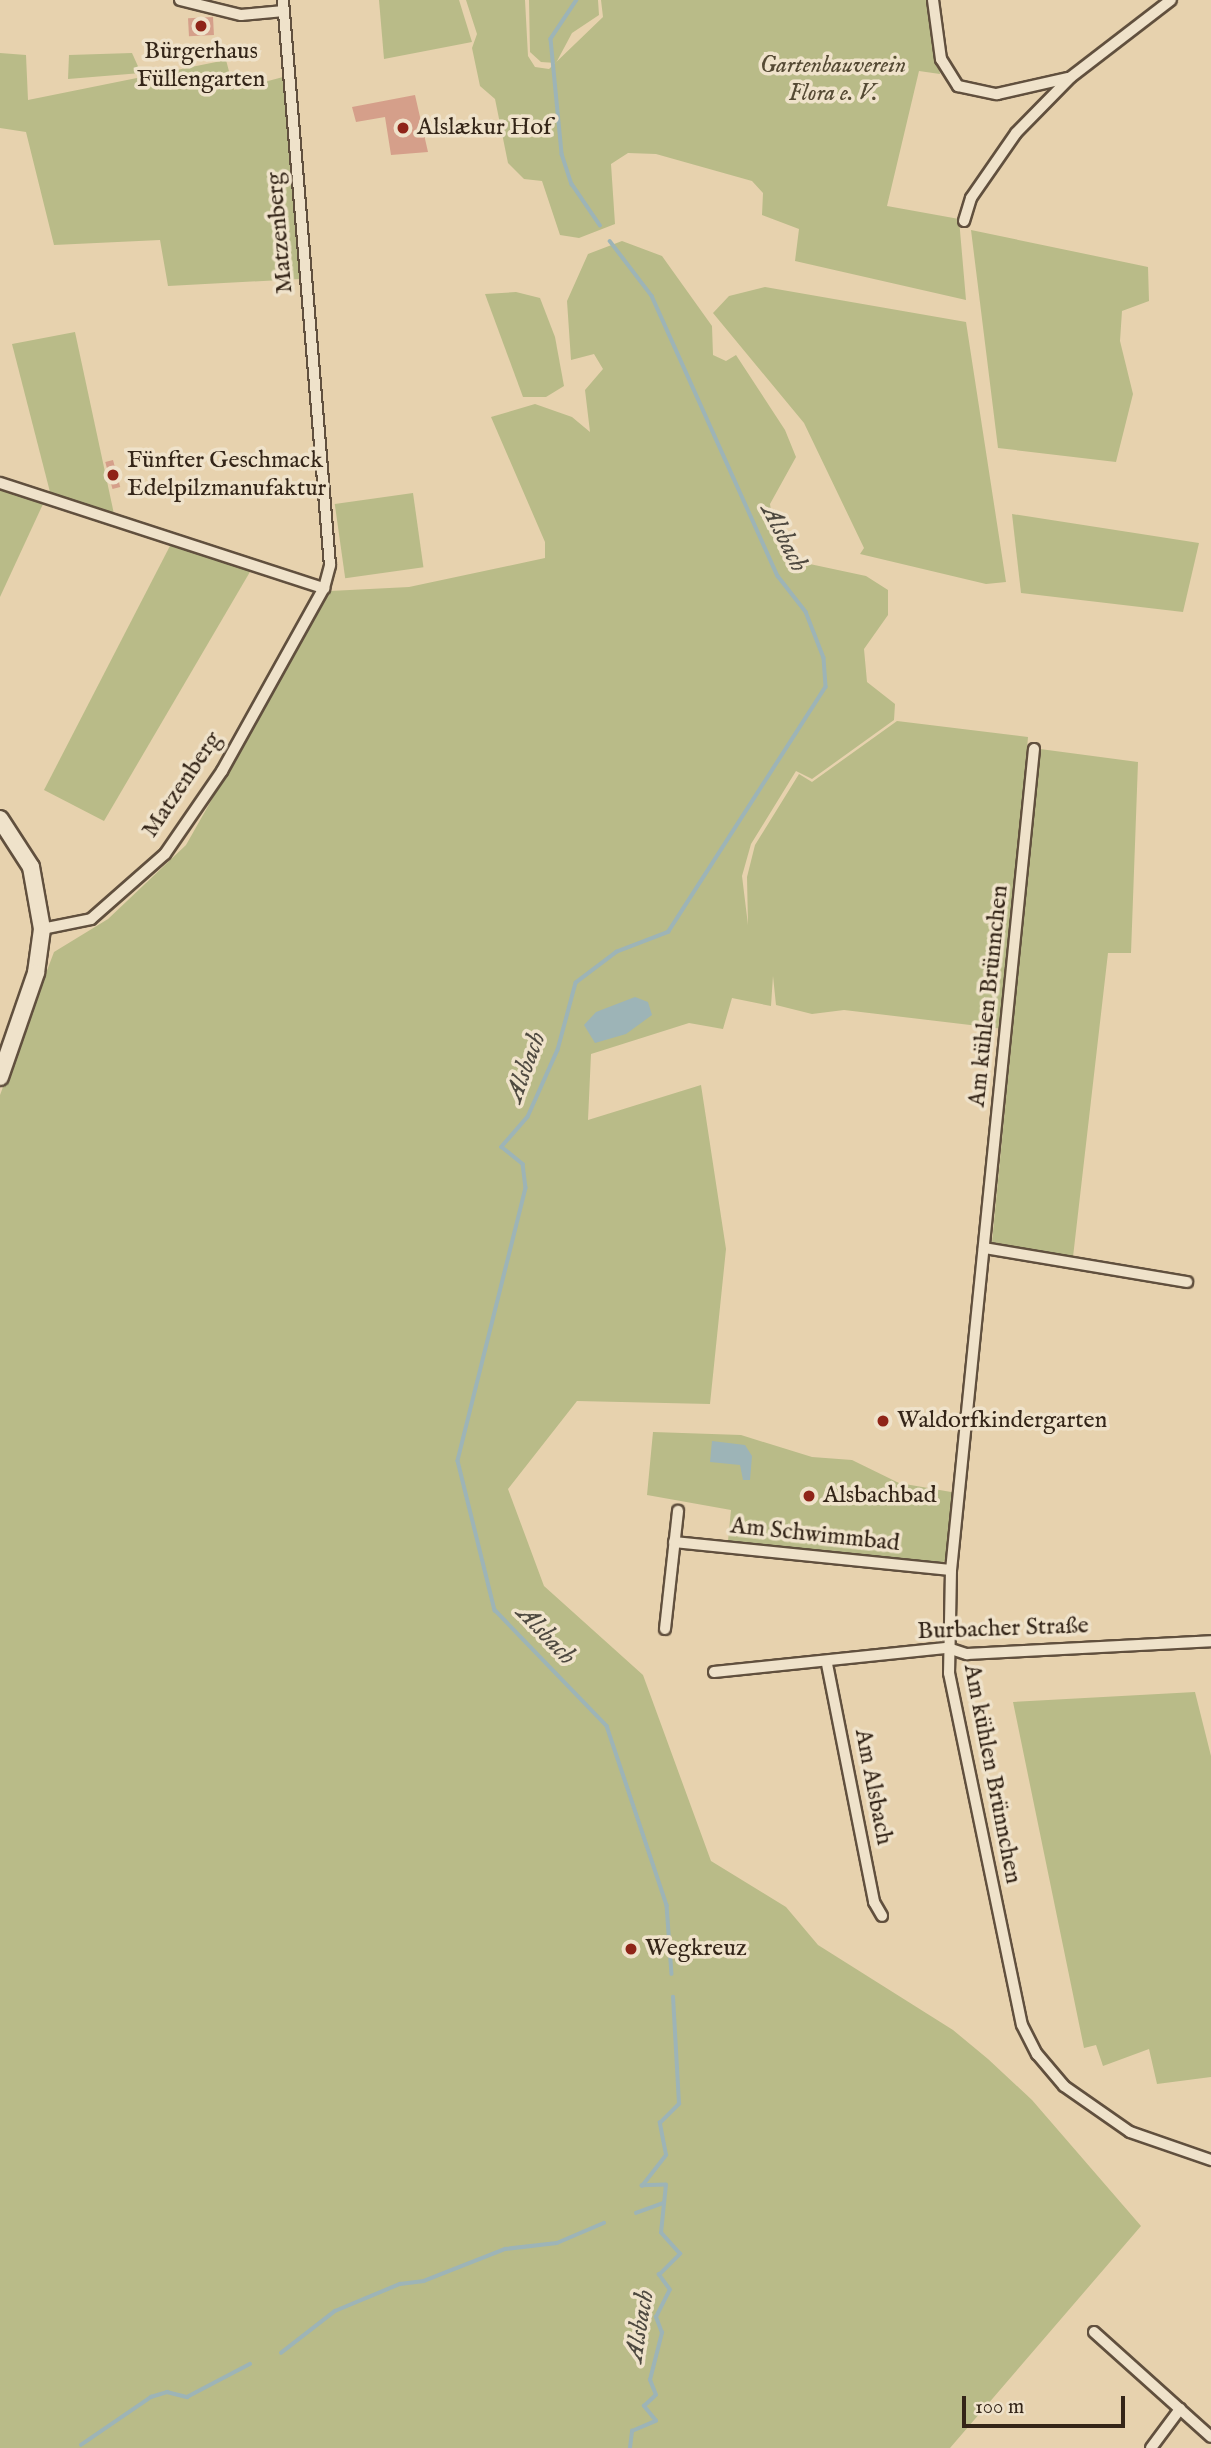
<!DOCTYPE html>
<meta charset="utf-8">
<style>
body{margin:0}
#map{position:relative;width:1211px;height:2448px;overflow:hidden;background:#e7d2ae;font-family:"IM FELL English",serif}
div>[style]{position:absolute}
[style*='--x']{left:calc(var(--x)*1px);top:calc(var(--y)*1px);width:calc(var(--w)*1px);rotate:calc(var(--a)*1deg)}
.green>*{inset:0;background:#b9bb88;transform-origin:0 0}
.water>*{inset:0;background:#9db4b7}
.stream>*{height:3.5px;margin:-1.75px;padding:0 1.75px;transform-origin:1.75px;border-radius:1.75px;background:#9db4b7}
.building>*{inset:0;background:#d59f8a;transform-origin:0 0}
.roads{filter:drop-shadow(2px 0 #61503e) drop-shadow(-2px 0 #61503e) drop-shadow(0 2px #61503e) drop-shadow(0 -2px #61503e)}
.street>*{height:10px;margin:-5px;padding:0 5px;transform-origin:5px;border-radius:5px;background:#efe2ca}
.secondary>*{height:16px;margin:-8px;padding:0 8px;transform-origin:8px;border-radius:8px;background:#efe2ca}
.dots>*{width:19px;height:19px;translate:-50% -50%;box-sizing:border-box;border:4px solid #efe2ca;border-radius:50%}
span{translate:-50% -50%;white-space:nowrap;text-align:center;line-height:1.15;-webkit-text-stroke:7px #efe2ca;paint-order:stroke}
.poi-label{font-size:24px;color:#342518}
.left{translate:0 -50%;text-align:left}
.park-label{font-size:24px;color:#554a34;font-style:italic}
.street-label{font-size:24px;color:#342518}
.water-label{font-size:26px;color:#4e4940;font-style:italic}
.scale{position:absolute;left:962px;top:2396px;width:163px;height:32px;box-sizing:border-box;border:4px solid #342518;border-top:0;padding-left:9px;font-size:21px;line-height:24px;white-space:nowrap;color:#342518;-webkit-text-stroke:5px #efe2ca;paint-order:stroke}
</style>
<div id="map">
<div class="green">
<i style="clip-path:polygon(379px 0,459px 0,472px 42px,384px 59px)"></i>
<i style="clip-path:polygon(466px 0,525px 0,528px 56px,535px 67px,549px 69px,603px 17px,601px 0,927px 0,940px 74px,919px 71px,887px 206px,959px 219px,966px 300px,795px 261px,799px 229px,762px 215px,763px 193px,752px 181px,656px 154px,628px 153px,611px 164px,615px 224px,579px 238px,560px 235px,542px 181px,524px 179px,508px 163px,495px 99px,480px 86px,472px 48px,477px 34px)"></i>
<i style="clip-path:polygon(529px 0,598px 0,599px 15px,572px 33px,556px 63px,541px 62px,530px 52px)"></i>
<i style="clip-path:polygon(0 53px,26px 55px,28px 100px,226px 60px,234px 90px,283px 77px,300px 279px,168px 286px,160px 240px,54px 245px,26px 132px,0 128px)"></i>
<i style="clip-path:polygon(132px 53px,141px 73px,68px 79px,69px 55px)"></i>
<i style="clip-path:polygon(971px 230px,1148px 267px,1149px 301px,1122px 311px,1120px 341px,1133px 394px,1116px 462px,998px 448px)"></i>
<i style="clip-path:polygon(622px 241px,662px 256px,712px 326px,713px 355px,726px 361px,736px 355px,785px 430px,796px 457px,770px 504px,773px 525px,791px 550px,805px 563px,866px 576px,888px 590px,888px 615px,864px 649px,867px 682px,895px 704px,894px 720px,812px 779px,796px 771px,751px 844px,742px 876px,748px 925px,747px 877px,755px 845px,799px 774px,812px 782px,897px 721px,1028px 737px,1004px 1029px,844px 1010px,812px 1014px,776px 1005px,773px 976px,771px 1006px,732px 998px,723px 1029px,689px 1023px,591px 1054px,588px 1120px,701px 1085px,726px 1249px,710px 1404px,577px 1401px,508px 1489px,544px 1586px,643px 1675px,711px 1861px,786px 1907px,818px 1945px,953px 2030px,988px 2059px,1032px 2100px,1141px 2226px,950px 2448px,0 2448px,0 1095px,54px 952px,108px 919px,186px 845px,330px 591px,409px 587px,545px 558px,545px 542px,491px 417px,535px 404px,572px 417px,590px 432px,585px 390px,603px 369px,594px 354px,571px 360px,567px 301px,588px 254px)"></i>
<i style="clip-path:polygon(765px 287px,966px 322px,1006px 582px,986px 584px,860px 554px,864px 548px,804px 423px,713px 313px,729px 296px)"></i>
<i style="clip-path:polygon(516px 292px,540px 298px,555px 337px,564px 386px,546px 397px,523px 397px,485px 294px)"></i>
<i style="clip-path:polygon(75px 332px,114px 514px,51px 496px,12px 344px)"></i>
<i style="clip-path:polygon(0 490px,43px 504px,0 597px)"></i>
<i style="left:413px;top:493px;width:75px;height:79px;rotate:82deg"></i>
<i style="clip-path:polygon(1012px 514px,1199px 543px,1183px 612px,1021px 593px)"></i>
<i style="clip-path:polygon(172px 542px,254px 565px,104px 821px,44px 790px)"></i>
<i style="clip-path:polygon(1040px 749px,1138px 762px,1131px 953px,1108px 953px,1073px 1257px,992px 1242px)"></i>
<i style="clip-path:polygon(653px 1432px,741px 1435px,812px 1457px,852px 1460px,899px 1483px,957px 1493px,949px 1558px,940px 1564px,728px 1541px,731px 1510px,647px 1495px)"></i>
<i style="clip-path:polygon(1195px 1692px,1211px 1756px,1211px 2077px,1157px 2084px,1149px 2049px,1103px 2066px,1096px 2045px,1084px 2048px,1013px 1702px)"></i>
</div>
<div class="water">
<i style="clip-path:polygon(635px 997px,648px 1002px,652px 1015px,626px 1034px,595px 1043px,584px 1025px,596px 1012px)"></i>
<i style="clip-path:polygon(712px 1441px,745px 1445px,752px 1456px,750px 1480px,743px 1480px,740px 1465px,710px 1462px)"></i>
</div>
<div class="stream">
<i style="--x:577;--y:0;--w:47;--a:123.7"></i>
<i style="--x:551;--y:39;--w:116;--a:84.5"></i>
<i style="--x:562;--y:154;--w:32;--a:72"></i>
<i style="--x:572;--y:184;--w:50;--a:55.7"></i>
<i style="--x:610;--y:241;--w:69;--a:52.6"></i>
<i style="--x:652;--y:296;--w:307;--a:65.8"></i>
<i style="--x:778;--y:576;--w:46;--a:52.1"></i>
<i style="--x:806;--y:612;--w:49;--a:68.6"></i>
<i style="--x:824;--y:658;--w:29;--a:86"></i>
<i style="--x:826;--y:687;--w:291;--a:122.7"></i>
<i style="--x:669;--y:932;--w:56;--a:159"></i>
<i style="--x:617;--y:952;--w:51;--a:142.9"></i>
<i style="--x:576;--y:983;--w:69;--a:105"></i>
<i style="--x:558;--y:1050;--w:73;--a:114.1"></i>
<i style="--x:528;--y:1117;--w:40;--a:131"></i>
<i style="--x:502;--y:1147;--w:27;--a:39"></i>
<i style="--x:523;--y:1164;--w:24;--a:83"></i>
<i style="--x:526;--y:1188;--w:281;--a:104"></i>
<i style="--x:458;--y:1461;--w:154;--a:76.1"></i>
<i style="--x:495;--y:1610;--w:161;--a:46"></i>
<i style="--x:607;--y:1726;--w:189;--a:71.5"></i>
<i style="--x:667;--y:1905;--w:69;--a:85.9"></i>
<i style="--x:636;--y:2213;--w:29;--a:-20"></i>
<i style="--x:281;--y:2353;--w:68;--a:-37.9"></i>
<i style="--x:335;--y:2311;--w:70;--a:-22.6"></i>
<i style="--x:400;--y:2284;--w:24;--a:-7"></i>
<i style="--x:424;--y:2281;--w:87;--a:-21.6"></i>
<i style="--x:505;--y:2249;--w:52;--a:-6.6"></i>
<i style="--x:557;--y:2243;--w:51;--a:-23.1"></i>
<i style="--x:81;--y:2445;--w:85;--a:-34.4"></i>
<i style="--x:151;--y:2397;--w:17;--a:-17"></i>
<i style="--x:167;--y:2392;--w:21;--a:14"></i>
<i style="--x:187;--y:2397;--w:71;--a:-27.6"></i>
<i style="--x:630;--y:2448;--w:17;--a:-83"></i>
<i style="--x:632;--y:2431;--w:26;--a:-23"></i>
<i style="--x:656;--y:2421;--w:19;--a:-129"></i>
<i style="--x:644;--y:2406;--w:16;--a:-43"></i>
<i style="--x:656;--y:2395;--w:16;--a:-112"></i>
<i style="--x:650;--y:2380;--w:49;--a:-75.7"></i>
<i style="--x:662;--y:2333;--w:17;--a:-111"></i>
<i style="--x:656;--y:2317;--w:30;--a:-63"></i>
<i style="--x:670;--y:2290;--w:19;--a:-126"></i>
<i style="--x:659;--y:2275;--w:30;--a:-45"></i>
<i style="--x:680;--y:2254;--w:28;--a:-132"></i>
<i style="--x:661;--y:2233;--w:48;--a:-84.1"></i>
<i style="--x:666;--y:2185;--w:24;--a:178"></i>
<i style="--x:642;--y:2186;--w:39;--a:-52"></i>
<i style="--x:666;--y:2155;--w:33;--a:-101"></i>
<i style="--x:660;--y:2123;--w:27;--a:-45"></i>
<i style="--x:679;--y:2104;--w:107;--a:-93.2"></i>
</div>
<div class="building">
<i style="left:213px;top:17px;width:18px;height:25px;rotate:87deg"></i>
<i style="clip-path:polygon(415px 95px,428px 152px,391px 155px,385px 117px,356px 122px,352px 107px)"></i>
<i style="left:113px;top:460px;width:28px;height:8px;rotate:75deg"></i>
</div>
<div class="roads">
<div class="street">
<i style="--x:180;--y:0;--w:63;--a:13.8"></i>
<i style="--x:241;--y:15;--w:43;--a:-5.3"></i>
<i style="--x:933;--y:0;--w:60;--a:82.3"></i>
<i style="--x:941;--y:59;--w:32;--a:58"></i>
<i style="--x:958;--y:86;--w:40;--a:12"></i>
<i style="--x:997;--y:94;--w:73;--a:-12.7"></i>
<i style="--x:964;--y:221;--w:24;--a:-73"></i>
<i style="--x:971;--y:198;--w:79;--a:-55.3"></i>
<i style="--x:1016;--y:133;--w:78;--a:-45.5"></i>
<i style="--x:1071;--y:77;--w:126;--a:-37.6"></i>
<i style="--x:0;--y:483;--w:341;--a:18"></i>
<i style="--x:1034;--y:749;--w:825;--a:95.77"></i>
<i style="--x:951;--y:1570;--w:103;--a:91.1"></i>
<i style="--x:949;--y:1673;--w:359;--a:78.3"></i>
<i style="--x:1022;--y:2025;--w:33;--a:63"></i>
<i style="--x:1037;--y:2054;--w:42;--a:49.8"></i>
<i style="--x:1064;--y:2086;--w:80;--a:34.9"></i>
<i style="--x:1130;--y:2132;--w:86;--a:19.1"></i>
<i style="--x:42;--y:929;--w:50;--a:-11.5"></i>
<i style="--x:91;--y:919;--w:98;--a:-41.3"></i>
<i style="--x:165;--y:854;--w:101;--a:-55.5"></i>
<i style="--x:222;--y:771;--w:210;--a:-60.9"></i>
<i style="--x:324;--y:588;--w:24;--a:-75"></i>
<i style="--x:330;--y:565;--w:567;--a:-94.76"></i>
<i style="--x:984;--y:1248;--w:206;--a:9.5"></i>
<i style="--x:674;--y:1542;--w:278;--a:5.8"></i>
<i style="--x:665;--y:1629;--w:119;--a:-83.7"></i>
<i style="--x:827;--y:1664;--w:243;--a:78.8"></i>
<i style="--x:874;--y:1902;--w:16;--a:60"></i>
<i style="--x:714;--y:1672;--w:235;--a:-5.9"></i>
<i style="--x:948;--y:1648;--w:20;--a:18"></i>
<i style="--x:967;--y:1654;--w:244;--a:-3"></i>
<i style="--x:1094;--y:2332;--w:157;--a:41.9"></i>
<i style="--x:1151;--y:2448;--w:49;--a:-53.4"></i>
</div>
<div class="secondary">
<i style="--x:0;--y:819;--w:57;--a:57.1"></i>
<i style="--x:31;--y:867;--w:63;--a:79.9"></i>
<i style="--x:42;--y:929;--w:44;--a:97.8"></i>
<i style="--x:36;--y:973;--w:110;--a:109.1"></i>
</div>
</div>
<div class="dots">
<i style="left:201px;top:26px;background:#8f2418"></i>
<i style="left:403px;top:128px;background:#8f2418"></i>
<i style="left:113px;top:475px;background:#8f2418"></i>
<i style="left:883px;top:1421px;background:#8f2418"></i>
<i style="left:809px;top:1496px;background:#8f2418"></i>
<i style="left:631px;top:1949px;background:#8f2418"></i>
</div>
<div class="poi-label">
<span style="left:201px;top:66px">Bürgerhaus<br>Füllengarten</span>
<span class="left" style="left:417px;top:128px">Alslækur Hof</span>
<span class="left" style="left:127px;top:475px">Fünfter Geschmack<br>Edelpilzmanufaktur</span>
<span class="left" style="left:897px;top:1421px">Waldorfkindergarten</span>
<span class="left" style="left:823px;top:1496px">Alsbachbad</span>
<span class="left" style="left:645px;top:1949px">Wegkreuz</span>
</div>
<div class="park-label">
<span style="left:833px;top:80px">Gartenbauverein<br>Flora e. V.</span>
</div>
<div class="street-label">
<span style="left:280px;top:233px;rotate:-95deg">Matzenberg</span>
<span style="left:182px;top:785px;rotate:-56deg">Matzenberg</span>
<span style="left:989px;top:996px;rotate:-84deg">Am kühlen Brünnchen</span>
<span style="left:815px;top:1535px;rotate:6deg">Am Schwimmbad</span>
<span style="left:1003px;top:1629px;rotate:-2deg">Burbacher Straße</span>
<span style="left:992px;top:1774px;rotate:79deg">Am kühlen Brünnchen</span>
<span style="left:873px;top:1787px;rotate:79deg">Am Alsbach</span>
</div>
<div class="water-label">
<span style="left:784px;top:538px;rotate:63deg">Alsbach</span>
<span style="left:526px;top:1067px;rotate:-70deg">Alsbach</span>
<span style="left:546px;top:1635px;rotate:46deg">Alsbach</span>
<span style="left:640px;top:2326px;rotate:-81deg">Alsbach</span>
</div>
<div class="scale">100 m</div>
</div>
